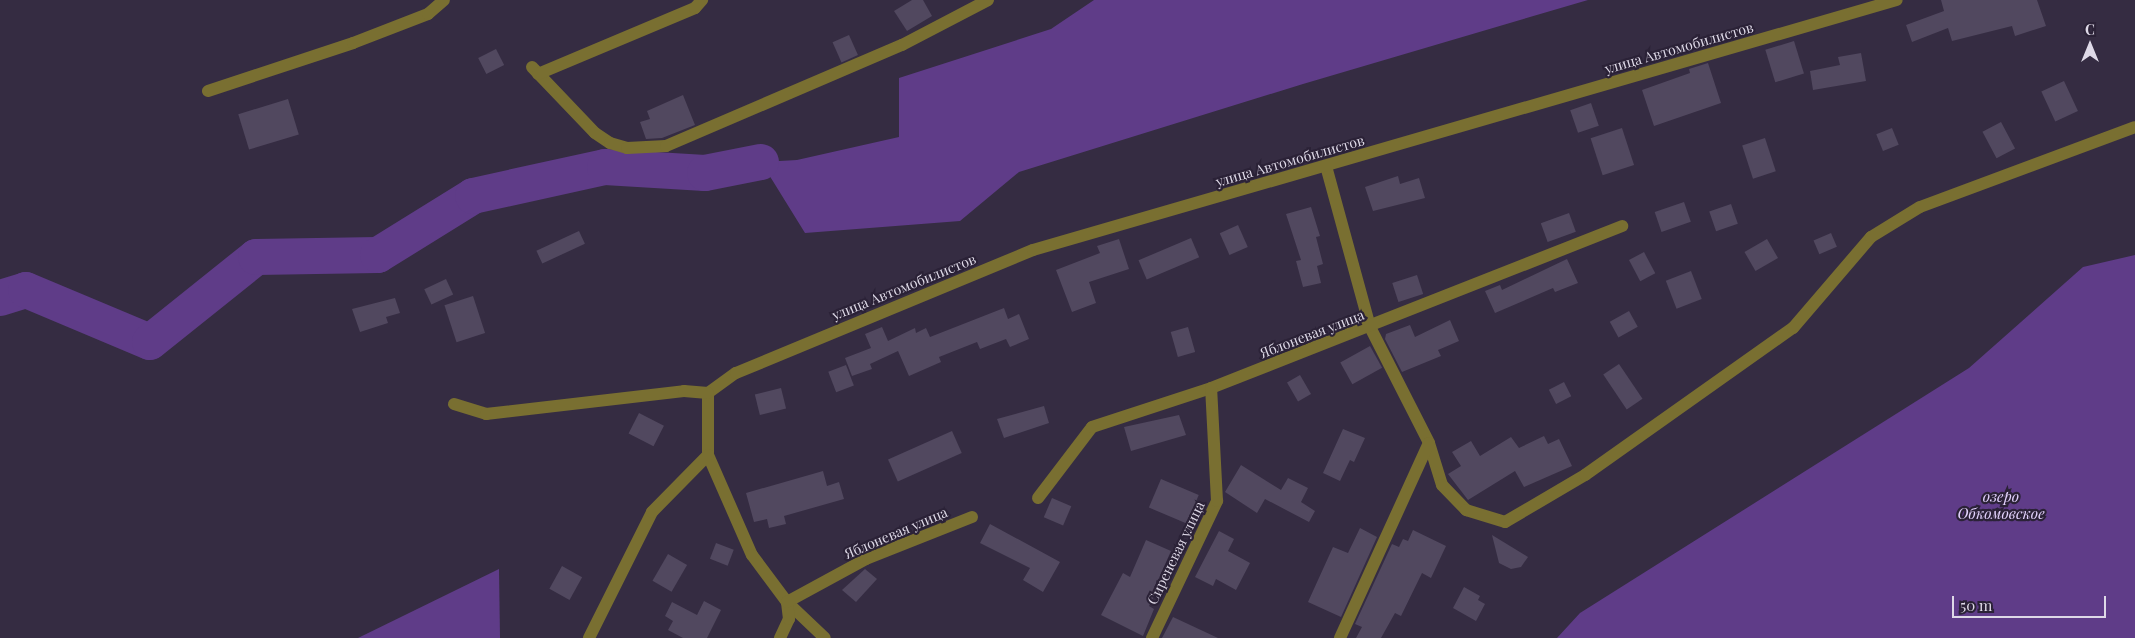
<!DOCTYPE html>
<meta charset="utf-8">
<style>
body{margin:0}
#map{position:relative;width:2135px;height:638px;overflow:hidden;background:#352c42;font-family:"Playfair Display",serif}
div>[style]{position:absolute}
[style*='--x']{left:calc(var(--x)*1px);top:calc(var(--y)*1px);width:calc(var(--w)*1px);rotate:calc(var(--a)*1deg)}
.water>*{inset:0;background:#5f3c88}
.river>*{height:36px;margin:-18px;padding:0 18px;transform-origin:18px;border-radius:18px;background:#5f3c88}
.building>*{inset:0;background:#51485f;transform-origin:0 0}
.minor>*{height:12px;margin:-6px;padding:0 6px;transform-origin:6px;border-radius:6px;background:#796f31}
span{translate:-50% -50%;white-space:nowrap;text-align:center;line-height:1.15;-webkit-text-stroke:4.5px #2b2237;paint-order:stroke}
.street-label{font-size:14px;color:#ded9e7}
.water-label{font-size:15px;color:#e3d2fd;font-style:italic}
.north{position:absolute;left:2065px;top:20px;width:50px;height:50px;-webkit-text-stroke:4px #2b2237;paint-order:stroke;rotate:0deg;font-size:14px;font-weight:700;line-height:20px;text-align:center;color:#ded9e7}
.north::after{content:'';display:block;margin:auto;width:18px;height:22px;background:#ded9e7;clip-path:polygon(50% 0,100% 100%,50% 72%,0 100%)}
.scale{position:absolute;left:1952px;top:596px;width:154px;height:22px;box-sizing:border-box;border:2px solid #ded9e7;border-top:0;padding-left:6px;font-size:15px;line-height:18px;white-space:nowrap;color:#ded9e7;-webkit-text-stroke:4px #2b2237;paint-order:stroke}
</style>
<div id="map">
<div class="water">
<i style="clip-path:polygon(1094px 0,1588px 0,1303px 84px,1019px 172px,960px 221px,805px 233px,761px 162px,797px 160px,899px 137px,899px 78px,1051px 29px)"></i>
<i style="clip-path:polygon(2135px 255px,2135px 638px,1557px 638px,1580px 613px,1969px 368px,2083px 267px)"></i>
<i style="clip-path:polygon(499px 569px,500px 638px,358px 638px)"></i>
</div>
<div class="river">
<i style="--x:0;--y:298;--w:27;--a:-17"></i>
<i style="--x:26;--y:290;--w:134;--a:22.8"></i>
<i style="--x:150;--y:342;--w:136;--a:-38.7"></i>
<i style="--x:256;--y:257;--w:122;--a:-0.9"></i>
<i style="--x:378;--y:255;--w:112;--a:-31.8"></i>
<i style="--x:473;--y:196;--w:135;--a:-12.4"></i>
<i style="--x:605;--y:167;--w:100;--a:3.4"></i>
<i style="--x:705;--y:173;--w:57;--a:-11.1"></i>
</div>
<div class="building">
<i style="clip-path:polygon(912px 0,923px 0,932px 16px,907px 31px,894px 11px)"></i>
<i style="clip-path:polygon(1941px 0,2037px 0,2046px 26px,2015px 36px,2012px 26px,1952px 41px,1948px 28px,1912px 42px,1906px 25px,1944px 11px)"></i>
<i style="left:849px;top:35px;width:22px;height:18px;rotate:66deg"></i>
<i style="left:1794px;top:41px;width:34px;height:30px;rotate:73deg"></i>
<i style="left:496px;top:49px;width:18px;height:20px;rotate:63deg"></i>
<i style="clip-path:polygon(1861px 53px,1866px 81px,1813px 90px,1810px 71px,1840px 65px,1838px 57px)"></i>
<i style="clip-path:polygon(1708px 63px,1721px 103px,1654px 126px,1642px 90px,1690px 73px,1689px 69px)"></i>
<i style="left:2064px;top:81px;width:33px;height:25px;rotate:65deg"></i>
<i style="clip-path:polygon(683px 95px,695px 125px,662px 138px,646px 139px,640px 122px,650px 119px,647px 111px)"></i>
<i style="left:288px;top:99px;width:37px;height:52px;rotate:73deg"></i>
<i style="left:1591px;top:103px;width:24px;height:22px;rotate:71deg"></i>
<i style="left:2001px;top:122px;width:30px;height:21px;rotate:62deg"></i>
<i style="left:1622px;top:128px;width:39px;height:33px;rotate:72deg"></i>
<i style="left:1892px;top:128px;width:18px;height:17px;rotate:68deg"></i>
<i style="left:1765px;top:138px;width:35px;height:24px;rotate:72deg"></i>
<i style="clip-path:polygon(1398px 176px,1400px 184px,1419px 178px,1425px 198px,1373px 211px,1365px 187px)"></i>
<i style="left:1684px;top:202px;width:21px;height:31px;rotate:71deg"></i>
<i style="left:1731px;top:204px;width:21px;height:23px;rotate:71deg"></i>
<i style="clip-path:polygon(1311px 207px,1320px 236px,1316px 237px,1323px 264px,1317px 266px,1321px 283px,1303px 287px,1296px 261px,1301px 260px,1286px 214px)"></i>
<i style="left:1569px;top:213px;width:20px;height:30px;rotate:70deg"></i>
<i style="left:1238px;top:225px;width:24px;height:20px;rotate:66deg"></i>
<i style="left:579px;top:231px;width:14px;height:47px;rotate:65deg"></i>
<i style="left:1831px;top:233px;width:15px;height:19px;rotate:67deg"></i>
<i style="left:1191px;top:238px;width:21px;height:57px;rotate:67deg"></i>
<i style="clip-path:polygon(1119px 239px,1129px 269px,1089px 282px,1096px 303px,1072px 312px,1056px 270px,1100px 253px,1097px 246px)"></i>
<i style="left:1767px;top:239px;width:22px;height:26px;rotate:60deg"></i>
<i style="left:1644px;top:252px;width:24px;height:17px;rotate:62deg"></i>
<i style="clip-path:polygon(1567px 259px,1578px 283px,1555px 292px,1553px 288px,1495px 313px,1485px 291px,1500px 285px,1502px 290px)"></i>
<i style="left:1691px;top:271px;width:30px;height:27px;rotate:69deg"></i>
<i style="left:1417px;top:275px;width:20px;height:26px;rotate:72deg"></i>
<i style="left:446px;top:279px;width:17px;height:24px;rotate:65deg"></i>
<i style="left:473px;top:296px;width:39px;height:30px;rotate:72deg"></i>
<i style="clip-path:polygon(395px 298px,400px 313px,386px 317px,388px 323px,360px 332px,352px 309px)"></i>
<i style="clip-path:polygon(1004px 308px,1008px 319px,1019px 314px,1029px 339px,1010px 347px,1006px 339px,980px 349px,977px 342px,939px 357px,941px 362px,909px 376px,898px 351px,870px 364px,872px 369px,852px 376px,845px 358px,871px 348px,865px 334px,882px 327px,888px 341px,915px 328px,916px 333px,926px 328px,930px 337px)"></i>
<i style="left:1629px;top:311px;width:18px;height:22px;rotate:61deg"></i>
<i style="clip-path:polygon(1450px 320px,1459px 341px,1438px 350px,1441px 356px,1402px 372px,1385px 339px,1386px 334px,1410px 325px,1415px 337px)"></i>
<i style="left:1188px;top:327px;width:26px;height:18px;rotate:74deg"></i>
<i style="left:1370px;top:346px;width:25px;height:34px;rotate:61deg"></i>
<i style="left:1619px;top:364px;width:42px;height:19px;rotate:56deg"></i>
<i style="left:846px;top:365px;width:22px;height:19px;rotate:69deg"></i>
<i style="left:1300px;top:375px;width:22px;height:15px;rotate:60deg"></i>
<i style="left:1564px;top:382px;width:16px;height:17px;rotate:63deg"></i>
<i style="left:781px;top:388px;width:21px;height:27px;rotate:76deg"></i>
<i style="clip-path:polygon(1044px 406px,1049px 423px,1004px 438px,997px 419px)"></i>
<i style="left:639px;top:413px;width:28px;height:23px;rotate:27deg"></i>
<i style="clip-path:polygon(1179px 415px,1186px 435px,1131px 451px,1124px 427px)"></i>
<i style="clip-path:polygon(1343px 429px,1365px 438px,1354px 462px,1350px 460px,1340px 481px,1323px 473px)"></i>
<i style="left:952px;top:431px;width:24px;height:70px;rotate:66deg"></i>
<i style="clip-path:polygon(1544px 436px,1548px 444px,1559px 439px,1572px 466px,1524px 487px,1515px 471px,1468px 500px,1448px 474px,1461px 466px,1452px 452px,1471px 441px,1480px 456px,1511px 437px,1519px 448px)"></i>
<i style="clip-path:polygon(1241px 465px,1281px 490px,1288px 478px,1308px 488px,1301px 502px,1315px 511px,1309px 522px,1265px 499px,1257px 513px,1225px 492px)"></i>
<i style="clip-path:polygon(823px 471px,827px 486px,839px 482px,844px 499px,784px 516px,786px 524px,769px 528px,767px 519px,754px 522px,746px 493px)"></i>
<i style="left:1161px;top:479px;width:41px;height:31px;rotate:23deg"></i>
<i style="left:1052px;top:498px;width:21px;height:21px;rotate:23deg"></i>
<i style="clip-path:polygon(990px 524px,1060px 562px,1043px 592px,1023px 580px,1030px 568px,980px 543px)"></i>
<i style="clip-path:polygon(1360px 528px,1377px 537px,1341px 617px,1308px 602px,1333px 547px,1348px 553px)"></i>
<i style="clip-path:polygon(1413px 530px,1446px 546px,1431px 578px,1422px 573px,1401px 616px,1395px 613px,1381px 638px,1356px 638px,1362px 627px,1355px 624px,1392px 544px,1399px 547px,1403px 539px,1408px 541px)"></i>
<i style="clip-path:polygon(1219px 531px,1234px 539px,1228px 551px,1250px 563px,1236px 590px,1216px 579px,1213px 586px,1195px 577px)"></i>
<i style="clip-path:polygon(1492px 535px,1528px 557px,1521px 567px,1511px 569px,1499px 563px)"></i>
<i style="clip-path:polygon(1146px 540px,1171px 551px,1154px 589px,1157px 591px,1149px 606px,1154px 609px,1143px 636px,1101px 615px,1123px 573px,1130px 577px)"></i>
<i style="left:716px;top:543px;width:19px;height:17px;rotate:21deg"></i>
<i style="left:668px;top:554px;width:22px;height:31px;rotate:30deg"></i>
<i style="left:562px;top:566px;width:23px;height:26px;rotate:29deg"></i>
<i style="clip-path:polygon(865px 569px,877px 579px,856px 602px,842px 590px)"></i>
<i style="clip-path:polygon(1464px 587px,1480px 596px,1478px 600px,1485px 604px,1476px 621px,1453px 608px)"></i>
<i style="clip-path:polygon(704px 601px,721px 610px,707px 638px,683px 638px,668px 630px,673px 621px,665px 616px,672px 602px,697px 615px)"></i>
<i style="clip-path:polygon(1173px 617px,1218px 638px,1162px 638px)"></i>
</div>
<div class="minor">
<i style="--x:532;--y:67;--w:91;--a:46.3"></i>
<i style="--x:595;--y:133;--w:18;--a:34"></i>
<i style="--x:610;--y:143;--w:18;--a:16"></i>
<i style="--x:627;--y:148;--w:39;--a:-3"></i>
<i style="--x:666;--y:146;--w:257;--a:-23.2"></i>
<i style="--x:902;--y:45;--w:97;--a:-27.6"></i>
<i style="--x:538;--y:74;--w:170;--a:-22.8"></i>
<i style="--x:695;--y:8;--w:11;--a:-49"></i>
<i style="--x:208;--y:91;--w:153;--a:-18.3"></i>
<i style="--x:353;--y:43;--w:80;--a:-21.1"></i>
<i style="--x:428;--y:14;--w:21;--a:-41"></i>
<i style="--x:1326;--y:166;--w:167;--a:74.7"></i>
<i style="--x:1370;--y:327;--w:130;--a:63"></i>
<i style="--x:1429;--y:443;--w:44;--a:72.8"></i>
<i style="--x:1442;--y:485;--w:35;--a:46"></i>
<i style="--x:1466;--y:510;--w:41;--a:17.1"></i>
<i style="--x:1505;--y:522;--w:93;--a:-30.4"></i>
<i style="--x:1585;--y:475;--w:255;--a:-35.3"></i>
<i style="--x:1793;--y:328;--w:120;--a:-49.4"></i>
<i style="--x:1871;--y:237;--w:57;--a:-31.5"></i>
<i style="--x:1920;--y:207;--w:229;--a:-20.4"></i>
<i style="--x:708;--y:393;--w:34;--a:-36"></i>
<i style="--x:736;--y:373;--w:321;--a:-22.5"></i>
<i style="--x:1033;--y:250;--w:899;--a:-16.14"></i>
<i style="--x:708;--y:393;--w:62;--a:90"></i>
<i style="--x:708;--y:455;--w:109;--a:66.3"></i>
<i style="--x:752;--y:555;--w:59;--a:53.3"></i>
<i style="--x:787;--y:602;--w:52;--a:43.5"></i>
<i style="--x:454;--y:404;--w:34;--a:17"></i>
<i style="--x:486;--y:414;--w:199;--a:-6.6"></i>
<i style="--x:684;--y:391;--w:24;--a:5"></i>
<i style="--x:1038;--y:498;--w:89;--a:-52.7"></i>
<i style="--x:1092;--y:427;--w:125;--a:-18.1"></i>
<i style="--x:1211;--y:388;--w:442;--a:-21.5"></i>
<i style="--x:589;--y:638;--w:141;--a:-63.4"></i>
<i style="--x:652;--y:512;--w:80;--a:-45.5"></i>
<i style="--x:780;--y:638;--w:21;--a:-65"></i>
<i style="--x:789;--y:619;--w:17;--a:-97"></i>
<i style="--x:787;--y:602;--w:90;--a:-28.6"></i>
<i style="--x:866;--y:559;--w:114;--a:-21.6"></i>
<i style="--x:1152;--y:638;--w:152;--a:-64.6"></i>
<i style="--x:1217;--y:501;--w:113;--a:-93"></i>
<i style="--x:1340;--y:638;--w:214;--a:-65.5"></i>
</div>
<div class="street-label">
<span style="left:1679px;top:48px;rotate:-16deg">улица Автомобилистов</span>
<span style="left:1290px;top:161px;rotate:-16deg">улица Автомобилистов</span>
<span style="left:904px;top:287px;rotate:-22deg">улица Автомобилистов</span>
<span style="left:1312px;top:334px;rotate:-21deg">Яблоневая улица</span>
<span style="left:896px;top:533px;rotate:-23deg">Яблоневая улица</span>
<span style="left:1176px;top:553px;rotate:-64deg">Сиреневая улица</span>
</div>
<div class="water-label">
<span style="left:2001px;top:505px">озеро<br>Обкомовское</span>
</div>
<div class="north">С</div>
<div class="scale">50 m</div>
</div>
